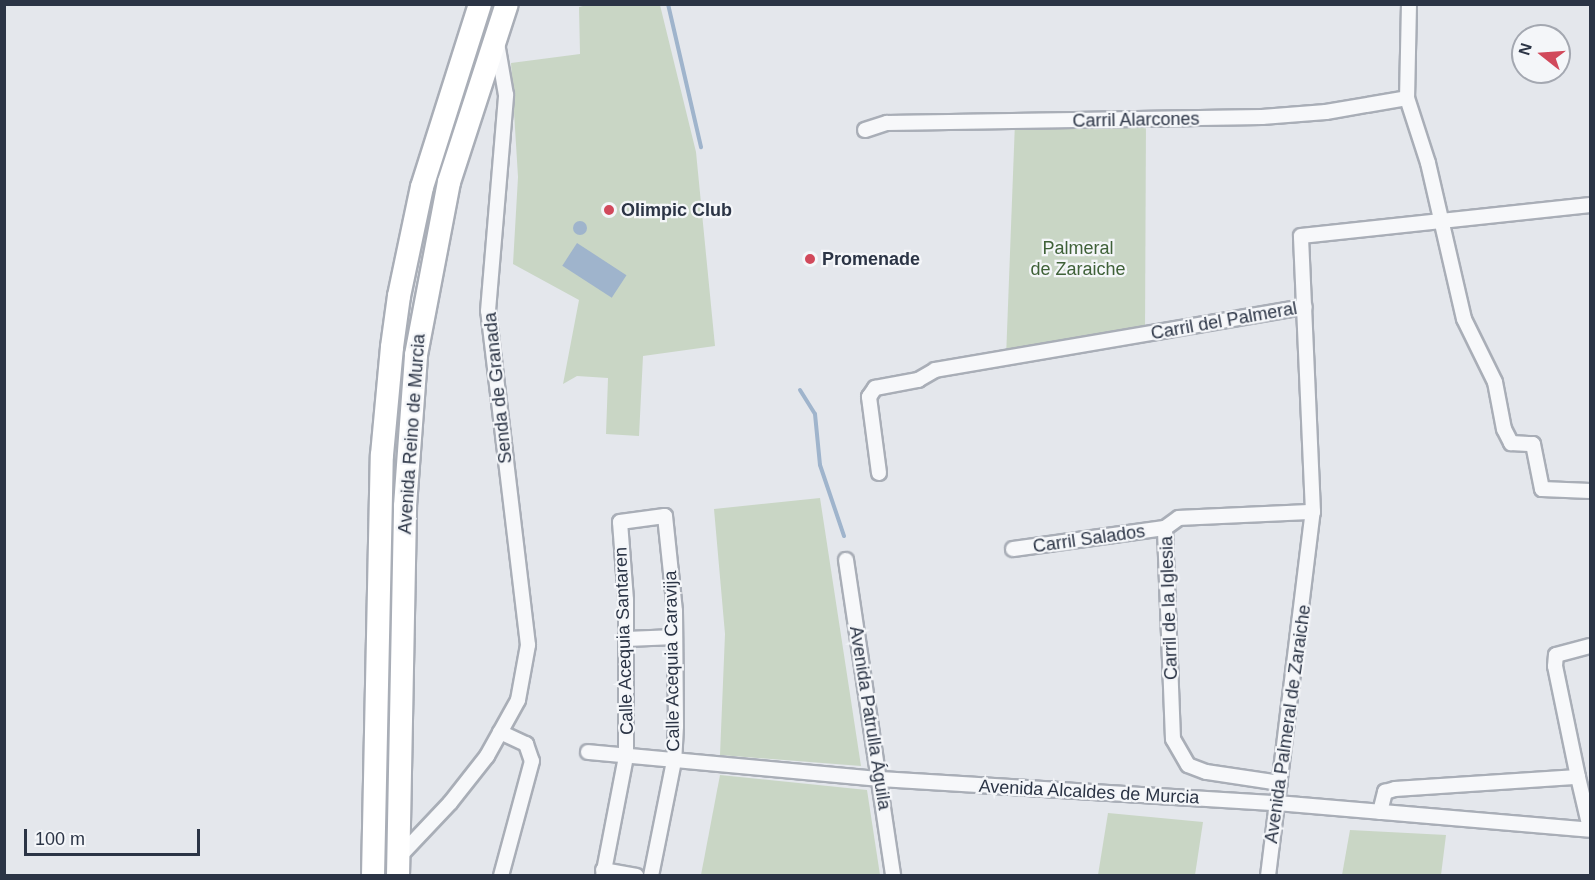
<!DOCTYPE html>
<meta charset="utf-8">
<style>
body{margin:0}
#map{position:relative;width:1595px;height:880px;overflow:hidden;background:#e4e7ec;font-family:Arial,sans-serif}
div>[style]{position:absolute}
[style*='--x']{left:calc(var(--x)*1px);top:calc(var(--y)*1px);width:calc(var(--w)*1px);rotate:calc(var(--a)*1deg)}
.green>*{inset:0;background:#c9d6c5}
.water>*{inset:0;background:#9fb4cc;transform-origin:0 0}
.round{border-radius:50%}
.stream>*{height:4px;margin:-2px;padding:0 2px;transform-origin:2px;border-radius:2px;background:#9fb4cc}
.roads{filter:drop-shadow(2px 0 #a9aeb7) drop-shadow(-2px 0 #a9aeb7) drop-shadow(0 2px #a9aeb7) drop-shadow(0 -2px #a9aeb7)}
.street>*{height:14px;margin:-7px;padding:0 7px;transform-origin:7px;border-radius:7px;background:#f7f8fa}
.primary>*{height:22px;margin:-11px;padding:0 11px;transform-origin:11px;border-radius:11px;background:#fff}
.dots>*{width:16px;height:16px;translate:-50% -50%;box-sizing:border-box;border:3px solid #f4f6f9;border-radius:50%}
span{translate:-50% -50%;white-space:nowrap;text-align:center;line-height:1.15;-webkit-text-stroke:4.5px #f4f6f9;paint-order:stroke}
.street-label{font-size:18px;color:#2b3445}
.poi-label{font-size:18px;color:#2b3445;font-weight:700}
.left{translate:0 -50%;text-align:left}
.park-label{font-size:18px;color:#3f6138}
.frame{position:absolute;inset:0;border:6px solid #2b3445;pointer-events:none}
.north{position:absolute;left:1511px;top:24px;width:60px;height:60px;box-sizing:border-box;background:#f4f6f9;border:2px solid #a4a8b1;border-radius:50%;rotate:287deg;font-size:16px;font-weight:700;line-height:24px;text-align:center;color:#2b3445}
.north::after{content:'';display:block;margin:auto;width:21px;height:27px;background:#d1495b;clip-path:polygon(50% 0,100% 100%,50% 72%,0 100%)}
.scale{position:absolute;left:24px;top:829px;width:176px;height:27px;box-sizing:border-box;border:3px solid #2b3445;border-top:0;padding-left:8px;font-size:18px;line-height:21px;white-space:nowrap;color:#2b3445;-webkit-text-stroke:4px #f4f6f9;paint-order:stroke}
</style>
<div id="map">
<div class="green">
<i style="clip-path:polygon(591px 4px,660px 5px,696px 152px,715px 346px,643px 356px,639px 436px,606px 434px,608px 378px,577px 376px,563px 384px,579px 300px,513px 264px,518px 177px,511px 63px,580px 54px,579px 7px)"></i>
<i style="clip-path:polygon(1146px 120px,1145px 334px,1006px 358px,1015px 122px)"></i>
<i style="clip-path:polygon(820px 498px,861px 766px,720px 755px,725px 634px,714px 509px)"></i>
<i style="clip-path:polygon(720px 775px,867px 790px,880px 875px,701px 875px)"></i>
<i style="clip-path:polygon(1108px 813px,1203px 822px,1195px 875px,1098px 875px)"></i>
<i style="clip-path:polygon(1350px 830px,1446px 835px,1441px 875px,1342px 875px)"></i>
</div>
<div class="water">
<i class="round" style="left:573px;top:221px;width:14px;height:14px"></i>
<i style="left:577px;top:243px;width:59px;height:27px;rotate:33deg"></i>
</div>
<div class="stream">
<i style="--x:668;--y:4;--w:147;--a:77"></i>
<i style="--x:800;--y:390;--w:28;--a:58"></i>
<i style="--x:815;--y:414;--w:51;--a:84.4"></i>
<i style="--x:820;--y:465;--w:75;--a:71.3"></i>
</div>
<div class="roads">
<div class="street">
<i style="--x:1409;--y:4;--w:94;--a:91.2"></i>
<i style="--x:1407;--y:98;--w:68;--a:72.1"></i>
<i style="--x:1428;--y:163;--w:160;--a:77"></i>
<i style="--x:1464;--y:319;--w:70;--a:63.8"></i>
<i style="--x:1495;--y:382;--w:48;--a:79.2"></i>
<i style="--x:1504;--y:429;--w:16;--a:63"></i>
<i style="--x:1511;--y:443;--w:22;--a:3"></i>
<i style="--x:1533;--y:444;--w:46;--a:78.7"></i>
<i style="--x:1542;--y:489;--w:48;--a:2.4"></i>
<i style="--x:865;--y:130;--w:23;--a:-18"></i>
<i style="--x:887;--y:123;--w:375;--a:-0.9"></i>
<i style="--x:1262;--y:117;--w:64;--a:-4.5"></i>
<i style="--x:1326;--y:112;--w:82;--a:-9.8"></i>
<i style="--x:879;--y:473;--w:77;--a:-97.5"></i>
<i style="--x:869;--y:397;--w:11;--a:-56"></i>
<i style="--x:875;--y:388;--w:44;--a:-10.5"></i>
<i style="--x:918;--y:380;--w:20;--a:-30"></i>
<i style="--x:935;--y:370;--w:375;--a:-9.7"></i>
<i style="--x:1013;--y:549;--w:153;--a:-7.9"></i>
<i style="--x:846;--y:560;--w:319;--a:81.5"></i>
<i style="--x:627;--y:639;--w:48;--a:-2.4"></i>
<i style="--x:500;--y:732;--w:29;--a:25"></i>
<i style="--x:526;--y:744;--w:18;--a:71"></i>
<i style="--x:532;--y:761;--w:119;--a:105.1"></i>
<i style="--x:588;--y:752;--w:292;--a:5.3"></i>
<i style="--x:879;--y:779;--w:399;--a:3.5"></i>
<i style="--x:1277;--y:803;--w:314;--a:4.9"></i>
<i style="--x:1578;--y:777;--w:52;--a:76.8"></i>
<i style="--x:1280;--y:783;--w:75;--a:-171.5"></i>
<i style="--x:1206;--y:772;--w:19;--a:-159"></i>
<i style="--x:1188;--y:765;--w:30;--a:-120"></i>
<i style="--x:1173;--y:739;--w:211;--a:-92.2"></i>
<i style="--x:1165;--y:528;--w:17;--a:-36"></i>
<i style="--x:1179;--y:518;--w:134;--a:-2.6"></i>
<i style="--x:1313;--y:512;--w:276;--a:-92.5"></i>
<i style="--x:1301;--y:236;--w:291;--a:-6.1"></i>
<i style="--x:1380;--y:812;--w:21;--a:-76"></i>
<i style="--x:1385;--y:792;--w:10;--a:-17"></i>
<i style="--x:1395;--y:789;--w:183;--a:-3.8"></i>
<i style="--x:1578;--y:777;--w:113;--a:-101.7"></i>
<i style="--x:1555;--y:666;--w:11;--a:-85"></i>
<i style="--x:1556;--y:655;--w:35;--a:-15"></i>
<i style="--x:398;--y:858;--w:76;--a:-46.6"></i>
<i style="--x:450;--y:803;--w:60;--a:-51.8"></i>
<i style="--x:487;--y:756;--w:64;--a:-61"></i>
<i style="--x:518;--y:700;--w:56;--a:-79.7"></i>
<i style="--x:528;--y:645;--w:336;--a:-96.8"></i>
<i style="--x:488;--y:311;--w:217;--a:-85.2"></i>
<i style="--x:506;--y:95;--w:53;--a:-99.8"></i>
<i style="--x:603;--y:870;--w:34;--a:10"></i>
<i style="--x:603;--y:876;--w:122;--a:-79.1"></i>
<i style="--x:626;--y:756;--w:156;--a:-90"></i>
<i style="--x:626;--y:600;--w:78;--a:-94.4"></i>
<i style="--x:620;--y:522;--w:45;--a:-7.6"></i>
<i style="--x:665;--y:516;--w:96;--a:84"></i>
<i style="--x:675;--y:611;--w:115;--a:89.5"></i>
<i style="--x:676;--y:726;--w:35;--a:93"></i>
<i style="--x:674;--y:761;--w:117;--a:101.3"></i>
<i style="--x:1268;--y:876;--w:367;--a:-83"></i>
</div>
<div class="primary">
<i style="--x:373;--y:876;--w:421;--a:-88.8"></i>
<i style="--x:382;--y:455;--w:108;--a:-84.7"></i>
<i style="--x:392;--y:347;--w:51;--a:-82.2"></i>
<i style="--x:399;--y:296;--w:111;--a:-78.1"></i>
<i style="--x:422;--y:187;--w:192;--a:-72.4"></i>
<i style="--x:398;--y:876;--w:370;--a:-88.9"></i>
<i style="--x:405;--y:506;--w:151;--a:-85.8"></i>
<i style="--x:416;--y:355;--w:176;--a:-79.2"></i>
<i style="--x:449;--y:182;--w:187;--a:-72"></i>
</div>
</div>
<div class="dots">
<i style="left:609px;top:210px;background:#d1495b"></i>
<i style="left:810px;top:259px;background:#d1495b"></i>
</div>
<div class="street-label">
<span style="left:1136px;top:120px;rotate:-1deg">Carril Alarcones</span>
<span style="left:1224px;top:321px;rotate:-10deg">Carril del Palmeral</span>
<span style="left:498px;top:388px;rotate:-96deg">Senda de Granada</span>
<span style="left:412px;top:434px;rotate:-86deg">Avenida Reino de Murcia</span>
<span style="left:1089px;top:539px;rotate:-8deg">Carril Salados</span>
<span style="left:1169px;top:608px;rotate:-92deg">Carril de la Iglesia</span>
<span style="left:624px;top:641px;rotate:-92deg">Calle Acequia Santaren</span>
<span style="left:672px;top:661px;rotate:-91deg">Calle Acequia Caravija</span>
<span style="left:870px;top:718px;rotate:81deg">Avenida Patrulla Águila</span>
<span style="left:1288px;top:724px;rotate:-82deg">Avenida Palmeral de Zaraiche</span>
<span style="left:1089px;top:792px;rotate:3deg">Avenida Alcaldes de Murcia</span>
</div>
<div class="poi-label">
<span class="left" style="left:621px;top:210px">Olimpic Club</span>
<span class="left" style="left:822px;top:259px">Promenade</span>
</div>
<div class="park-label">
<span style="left:1078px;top:259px">Palmeral<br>de Zaraiche</span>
</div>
<div class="frame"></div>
<div class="north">N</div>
<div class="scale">100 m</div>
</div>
